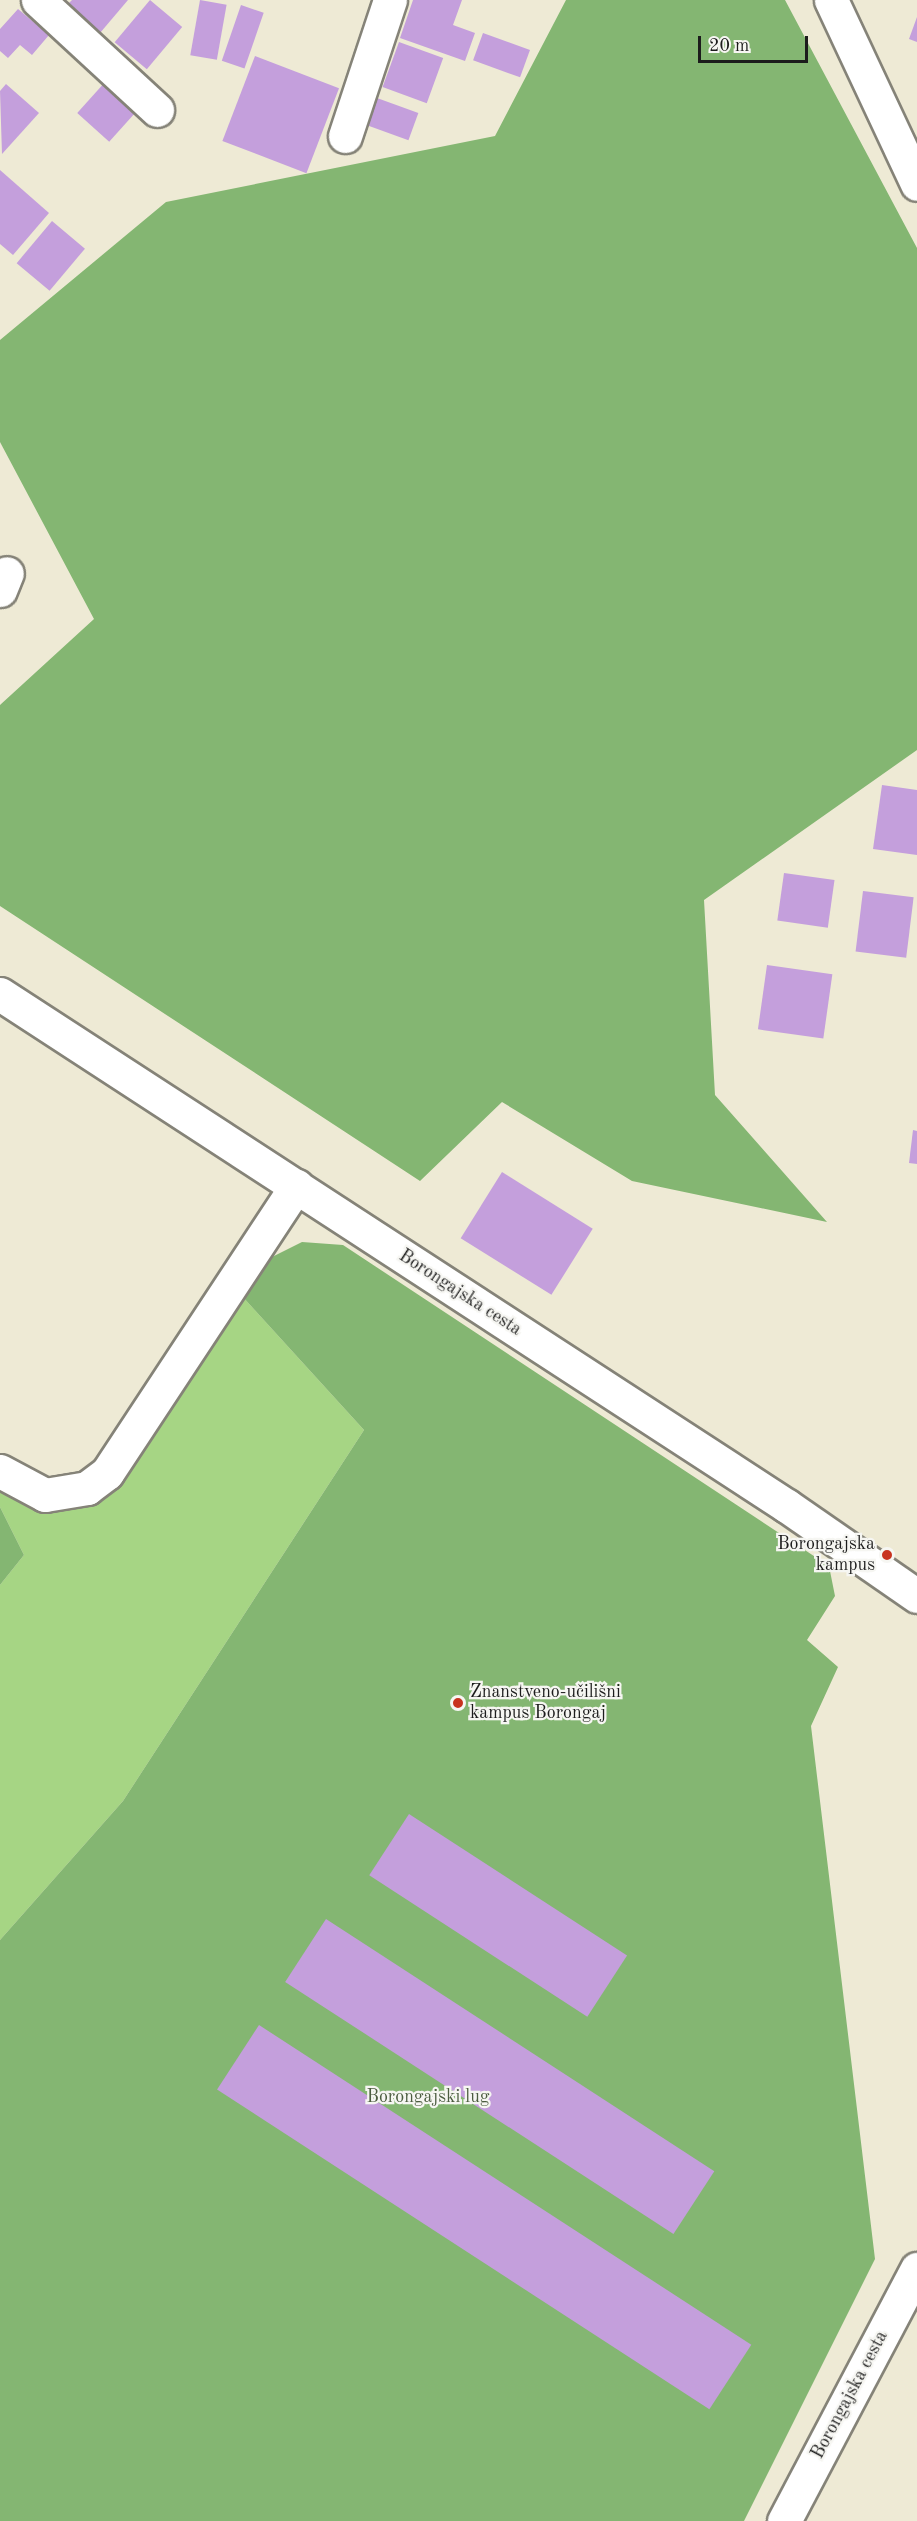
<!DOCTYPE html>
<meta charset="utf-8">
<style>
body{margin:0}
#map{position:relative;width:917px;height:2521px;overflow:hidden;background:#eeead5;font-family:"Old Standard TT",serif}
div>[style]{position:absolute}
[style*='--x']{left:calc(var(--x)*1px);top:calc(var(--y)*1px);width:calc(var(--w)*1px);rotate:calc(var(--a)*1deg)}
.green>*{inset:0;background:#a6d584}
.forest>*{inset:0;background:#84b672}
.building>*{inset:0;background:#c49fdc;transform-origin:0 0}
.roads{filter:drop-shadow(2px 0 #858378) drop-shadow(-2px 0 #858378) drop-shadow(0 2px #858378) drop-shadow(0 -2px #858378)}
.minor>*{height:33px;margin:-16.5px;padding:0 16.5px;transform-origin:16.5px;border-radius:16.5px;background:#fff}
.dots>*{width:16px;height:16px;translate:-50% -50%;box-sizing:border-box;border:3px solid #f6f6f2;border-radius:50%}
span{translate:-50% -50%;white-space:nowrap;text-align:center;line-height:1.15;-webkit-text-stroke:4.5px #f6f6f2;paint-order:stroke}
.street-label{font-size:18px;color:#1c1c1c}
.poi-label{font-size:18px;color:#1c1c1c}
.right{translate:-100% -50%;text-align:right}
.left{translate:0 -50%;text-align:left}
.park-label{font-size:18px;color:#4c5d40}
.scale{position:absolute;left:698px;top:36px;width:110px;height:27px;box-sizing:border-box;border:3px solid #1c1c1c;border-top:0;padding-left:8px;font-size:18px;line-height:21px;white-space:nowrap;color:#1c1c1c;-webkit-text-stroke:4px #f6f6f2;paint-order:stroke}
</style>
<div id="map">
<div class="green">
<i style="clip-path:polygon(242px 1296px,364px 1430px,123px 1801px,0 1940px,0 1585px,24px 1555px,0 1507px,0 1490px,46px 1509px,110px 1492px,127px 1477px)"></i>
</div>
<div class="forest">
<i style="clip-path:polygon(566px 0,785px 0,917px 248px,917px 750px,704px 900px,715px 1095px,827px 1222px,632px 1181px,502px 1102px,420px 1181px,0 906px,0 705px,94px 619px,0 442px,0 340px,166px 202px,495px 136px)"></i>
<i style="clip-path:polygon(302px 1242px,343px 1245px,829px 1566px,835px 1596px,807px 1640px,838px 1667px,811px 1726px,875px 2259px,744px 2521px,0 2521px,0 1940px,123px 1801px,364px 1430px,242px 1296px,262px 1262px)"></i>
<i style="clip-path:polygon(0 1507px,24px 1555px,0 1585px)"></i>
</div>
<div class="building">
<i style="clip-path:polygon(72px 0,128px 0,100px 33px,68px 4px)"></i>
<i style="left:150px;top:0;width:42px;height:55px;rotate:40deg"></i>
<i style="left:200px;top:0;width:27px;height:56px;rotate:10deg"></i>
<i style="clip-path:polygon(413px 0,462px 0,453px 25px,475px 33px,465px 61px,400px 38px)"></i>
<i style="left:241px;top:5px;width:24px;height:59px;rotate:19deg"></i>
<i style="clip-path:polygon(18px 9px,49px 35px,32px 55px,20px 45px,8px 58px,0 51px,0 29px)"></i>
<i style="clip-path:polygon(917px 17px,917px 42px,909px 39px)"></i>
<i style="left:483px;top:33px;width:50px;height:29px;rotate:20deg"></i>
<i style="left:399px;top:42px;width:47px;height:48px;rotate:20deg"></i>
<i style="left:255px;top:56px;width:90px;height:91px;rotate:21deg"></i>
<i style="left:106px;top:81px;width:43px;height:43px;rotate:42deg"></i>
<i style="clip-path:polygon(6px 84px,39px 113px,2px 154px,0 91px)"></i>
<i style="left:377px;top:98px;width:44px;height:29px;rotate:20deg"></i>
<i style="clip-path:polygon(0 170px,49px 213px,13px 255px,0 244px)"></i>
<i style="left:52px;top:221px;width:43px;height:55px;rotate:40deg"></i>
<i style="clip-path:polygon(882px 785px,917px 790px,917px 855px,873px 849px)"></i>
<i style="left:784px;top:873px;width:51px;height:48px;rotate:8deg"></i>
<i style="left:863px;top:891px;width:51px;height:61px;rotate:7deg"></i>
<i style="left:767px;top:965px;width:66px;height:65px;rotate:8deg"></i>
<i style="clip-path:polygon(913px 1130px,917px 1131px,917px 1164px,909px 1163px)"></i>
<i style="left:502px;top:1172px;width:107px;height:78px;rotate:32deg"></i>
<i style="left:409px;top:1814px;width:260px;height:73px;rotate:33deg"></i>
<i style="left:326px;top:1919px;width:463px;height:75px;rotate:33deg"></i>
<i style="left:259px;top:2025px;width:587px;height:77px;rotate:33deg"></i>
</div>
<div class="roads">
<div class="minor">
<i style="--x:38;--y:0;--w:162;--a:42.7"></i>
<i style="--x:831;--y:0;--w:203;--a:64.9"></i>
<i style="--x:345;--y:136;--w:143;--a:-71.7"></i>
<i style="--x:0;--y:590;--w:18;--a:-68"></i>
<i style="--x:0;--y:994;--w:939;--a:33.05"></i>
<i style="--x:787;--y:1506;--w:158;--a:34.7"></i>
<i style="--x:0;--y:1471;--w:51;--a:28.1"></i>
<i style="--x:45;--y:1495;--w:43;--a:-9.5"></i>
<i style="--x:87;--y:1488;--w:25;--a:-37"></i>
<i style="--x:107;--y:1473;--w:344;--a:-56.6"></i>
<i style="--x:784;--y:2521;--w:285;--a:-62.2"></i>
</div>
</div>
<div class="dots">
<i style="left:887px;top:1555px;background:#c8321e"></i>
<i style="left:458px;top:1703px;background:#c8321e"></i>
</div>
<div class="street-label">
<span style="left:460px;top:1293px;rotate:33deg">Borongajska cesta</span>
<span style="left:850px;top:2395px;rotate:-62deg">Borongajska cesta</span>
</div>
<div class="poi-label">
<span class="right" style="left:875px;top:1555px">Borongajska<br>kampus</span>
<span class="left" style="left:470px;top:1703px">Znanstveno-učilišni<br>kampus Borongaj</span>
</div>
<div class="park-label">
<span style="left:428px;top:2097px">Borongajski lug</span>
</div>
<div class="scale">20 m</div>
</div>
